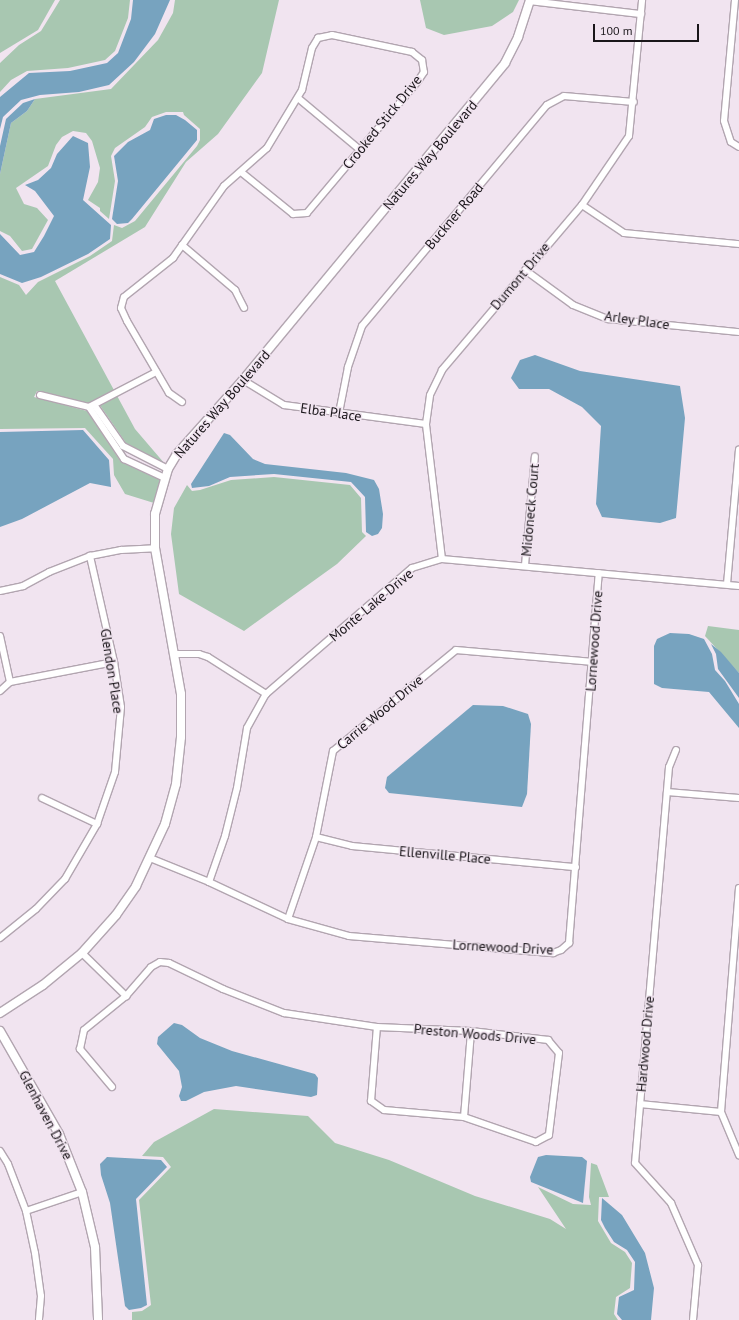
<!DOCTYPE html>
<style>
body{margin:0}
#map{position:relative;width:739px;height:1320px;overflow:hidden;background:#f1e4f0;font-family:"PT Sans",sans-serif}
div>[style]{position:absolute}
[style*='--x']{left:calc(var(--x)*1px);top:calc(var(--y)*1px);width:calc(var(--w)*1px);rotate:calc(var(--a)*1deg)}
.green>*{inset:0;background:#a8c7b1}
.water>*{inset:0;background:#77a3bf}
.roads{filter:drop-shadow(1px 0 #b2a5b0) drop-shadow(-1px 0 #b2a5b0) drop-shadow(0 1px #b2a5b0) drop-shadow(0 -1px #b2a5b0)}
.minor>*{height:6px;margin:-3px;padding:0 3px;transform-origin:3px;border-radius:3px;background:#fff}
.tertiary>*{height:8px;margin:-4px;padding:0 4px;transform-origin:4px;border-radius:4px;background:#fff}
span{translate:-50% -50%;white-space:nowrap;text-align:center;line-height:1.15;-webkit-text-stroke:3px #f1e4f0;paint-order:stroke}
.street-label{font-size:14px;color:#1a161a}
.scale{position:absolute;left:593px;top:24px;width:106px;height:18px;box-sizing:border-box;border:2px solid #1a161a;border-top:0;padding-left:5px;font-size:12px;line-height:14px;white-space:nowrap;color:#1a161a;-webkit-text-stroke:3px #f1e4f0;paint-order:stroke}
</style>
<div id="map">
<div class="green">
<i style="clip-path:polygon(0 0,55px 0,38px 30px,0 53px)"></i>
<i style="clip-path:polygon(60px 0,130px 0,128px 18px,115px 51px,105px 60px,68px 68px,27px 71px,11px 80px,0 92px,0 63px,19px 45px,41px 31px)"></i>
<i style="clip-path:polygon(175px 0,279px 0,262px 73px,218px 134px,186px 162px,145px 227px,55px 281px,135px 429px,165px 464px,126px 443px,99px 404px,86px 404px,37px 391px,34px 397px,87px 411px,121px 462px,160px 480px,154px 503px,125px 494px,114px 475px,113px 459px,85px 428px,0 429px,0 277px,19px 285px,26px 295px,38px 282px,90px 256px,112px 241px,114px 225px,122px 228px,135px 221px,197px 146px,200px 140px,200px 129px,184px 115px,183px 112px,166px 112px,152px 117px,145px 127px,115px 148px,111px 156px,115px 181px,109px 219px,100px 211px,100px 208px,88px 200px,98px 182px,100px 168px,92px 141px,86px 133px,73px 131px,62px 137px,56px 145px,48px 166px,16px 188px,24px 204px,37px 208px,48px 220px,32px 249px,22px 251px,10px 236px,0 231px,0 174px,11px 123px,27px 111px,35px 99px,111px 89px,158px 40px,173px 13px)"></i>
<i style="clip-path:polygon(420px 0,519px 0,513px 12px,492px 26px,444px 35px,426px 28px)"></i>
<i style="clip-path:polygon(274px 477px,350px 485px,361px 498px,362px 532px,366px 536px,337px 564px,244px 631px,179px 594px,171px 534px,174px 508px,187px 485px,192px 491px,200px 490px,231px 480px)"></i>
<i style="clip-path:polygon(708px 626px,739px 630px,739px 673px,705px 636px)"></i>
<i style="clip-path:polygon(214px 1109px,308px 1116px,335px 1143px,389px 1160px,475px 1196px,550px 1219px,566px 1229px,538px 1187px,573px 1204px,591px 1205px,589px 1197px,591px 1163px,597px 1165px,609px 1197px,599px 1197px,598px 1221px,611px 1243px,625px 1252px,632px 1263px,630px 1288px,616px 1297px,614px 1314px,618px 1320px,132px 1320px,132px 1312px,142px 1311px,151px 1305px,139px 1200px,171px 1167px,163px 1157px,142px 1156px,154px 1142px)"></i>
</div>
<div class="water">
<i style="clip-path:polygon(133px 0,170px 0,155px 34px,134px 62px,109px 85px,79px 92px,40px 95px,21px 100px,3px 117px,0 129px,0 97px,29px 73px,70px 71px,107px 63px,118px 53px,131px 19px)"></i>
<i style="clip-path:polygon(35px 99px,27px 111px,11px 123px,0 174px,0 146px,6px 119px,23px 103px)"></i>
<i style="clip-path:polygon(166px 115px,176px 115px,185px 120px,197px 130px,197px 140px,132px 219px,128px 223px,117px 224px,112px 219px,118px 181px,114px 156px,128px 142px,150px 130px,154px 119px)"></i>
<i style="clip-path:polygon(73px 136px,88px 143px,90px 167px,83px 200px,111px 225px,110px 239px,88px 254px,41px 277px,22px 283px,0 274px,0 234px,20px 255px,34px 252px,44px 236px,54px 216px,35px 191px,25px 185px,38px 180px,51px 168px,57px 154px)"></i>
<i style="clip-path:polygon(535px 355px,580px 371px,680px 386px,685px 418px,676px 518px,660px 523px,602px 517px,596px 504px,601px 426px,582px 407px,549px 389px,519px 389px,511px 378px,520px 360px)"></i>
<i style="clip-path:polygon(83px 430px,109px 460px,111px 487px,90px 483px,22px 519px,0 527px,0 432px)"></i>
<i style="clip-path:polygon(224px 433px,230px 435px,253px 459px,265px 464px,346px 473px,374px 480px,379px 489px,383px 514px,382px 528px,378px 534px,372px 536px,366px 532px,365px 497px,351px 482px,274px 474px,230px 477px,209px 486px,192px 488px,191px 484px)"></i>
<i style="clip-path:polygon(670px 633px,689px 634px,704px 639px,712px 654px,715px 670px,725px 681px,739px 704px,739px 728px,709px 692px,662px 688px,654px 684px,654px 646px,657px 639px)"></i>
<i style="clip-path:polygon(711px 644px,721px 652px,739px 673px,739px 698px,718px 669px,716px 654px)"></i>
<i style="clip-path:polygon(473px 705px,503px 706px,528px 714px,531px 724px,527px 794px,522px 807px,389px 793px,385px 788px,387px 777px)"></i>
<i style="clip-path:polygon(174px 1023px,182px 1025px,200px 1038px,232px 1051px,315px 1074px,318px 1078px,317px 1095px,311px 1097px,236px 1086px,204px 1092px,186px 1101px,181px 1101px,179px 1096px,182px 1087px,179px 1071px,157px 1044px,158px 1037px)"></i>
<i style="clip-path:polygon(546px 1155px,582px 1157px,587px 1161px,583px 1203px,531px 1182px,530px 1177px,538px 1157px)"></i>
<i style="clip-path:polygon(107px 1157px,161px 1160px,167px 1167px,136px 1199px,147px 1305px,141px 1308px,129px 1310px,125px 1306px,110px 1203px,101px 1175px,100px 1164px)"></i>
<i style="clip-path:polygon(602px 1198px,622px 1215px,645px 1253px,654px 1288px,651px 1320px,622px 1320px,617px 1314px,619px 1297px,634px 1290px,635px 1262px,627px 1250px,614px 1242px,605px 1228px,601px 1220px)"></i>
</div>
<div class="roads">
<div class="minor">
<i style="--x:735;--y:0;--w:121;--a:95.2"></i>
<i style="--x:724;--y:121;--w:22;--a:72"></i>
<i style="--x:731;--y:142;--w:9;--a:32"></i>
<i style="--x:530;--y:1;--w:112;--a:6.7"></i>
<i style="--x:298;--y:98;--w:80;--a:39.9"></i>
<i style="--x:582;--y:205;--w:50;--a:33.7"></i>
<i style="--x:624;--y:233;--w:116;--a:5.5"></i>
<i style="--x:182;--y:245;--w:70;--a:40.3"></i>
<i style="--x:235;--y:290;--w:20;--a:63"></i>
<i style="--x:525;--y:270;--w:59;--a:36.1"></i>
<i style="--x:573;--y:305;--w:38;--a:22"></i>
<i style="--x:608;--y:319;--w:132;--a:5.7"></i>
<i style="--x:243;--y:380;--w:48;--a:31.4"></i>
<i style="--x:284;--y:405;--w:143;--a:7.6"></i>
<i style="--x:40;--y:395;--w:50;--a:13.8"></i>
<i style="--x:89;--y:407;--w:76;--a:-27.6"></i>
<i style="--x:182;--y:402;--w:16;--a:-145"></i>
<i style="--x:169;--y:393;--w:83;--a:-120.3"></i>
<i style="--x:127;--y:321;--w:14;--a:-115"></i>
<i style="--x:121;--y:308;--w:11;--a:-75"></i>
<i style="--x:124;--y:297;--w:63;--a:-38.5"></i>
<i style="--x:173;--y:258;--w:88;--a:-54.7"></i>
<i style="--x:224;--y:186;--w:57;--a:-41.5"></i>
<i style="--x:267;--y:148;--w:68;--a:-58.9"></i>
<i style="--x:302;--y:90;--w:43;--a:-76.6"></i>
<i style="--x:312;--y:48;--w:12;--a:-59"></i>
<i style="--x:318;--y:38;--w:14;--a:-12"></i>
<i style="--x:332;--y:35;--w:82;--a:12"></i>
<i style="--x:412;--y:52;--w:13;--a:39"></i>
<i style="--x:422;--y:60;--w:12;--a:81"></i>
<i style="--x:424;--y:72;--w:11;--a:124"></i>
<i style="--x:418;--y:81;--w:172;--a:130.1"></i>
<i style="--x:307;--y:213;--w:14;--a:176"></i>
<i style="--x:293;--y:214;--w:67;--a:-141.1"></i>
<i style="--x:95;--y:406;--w:49;--a:55"></i>
<i style="--x:123;--y:446;--w:51;--a:27.1"></i>
<i style="--x:89;--y:407;--w:63;--a:56.1"></i>
<i style="--x:124;--y:459;--w:45;--a:24.9"></i>
<i style="--x:339;--y:413;--w:47;--a:-78.9"></i>
<i style="--x:348;--y:367;--w:43;--a:-71.1"></i>
<i style="--x:362;--y:326;--w:288;--a:-50.1"></i>
<i style="--x:547;--y:105;--w:19;--a:-28"></i>
<i style="--x:564;--y:96;--w:70;--a:4.9"></i>
<i style="--x:442;--y:559;--w:136;--a:-96.8"></i>
<i style="--x:426;--y:424;--w:29;--a:-82"></i>
<i style="--x:430;--y:395;--w:28;--a:-64"></i>
<i style="--x:442;--y:370;--w:216;--a:-49.7"></i>
<i style="--x:582;--y:205;--w:83;--a:-55.7"></i>
<i style="--x:629;--y:136;--w:137;--a:-84.5"></i>
<i style="--x:525;--y:565;--w:109;--a:-84.8"></i>
<i style="--x:727;--y:584;--w:135;--a:-84.9"></i>
<i style="--x:0;--y:591;--w:24;--a:-12"></i>
<i style="--x:23;--y:586;--w:30;--a:-28"></i>
<i style="--x:49;--y:572;--w:44;--a:-21.3"></i>
<i style="--x:90;--y:556;--w:32;--a:-11"></i>
<i style="--x:121;--y:550;--w:34;--a:-3"></i>
<i style="--x:0;--y:636;--w:47;--a:77.7"></i>
<i style="--x:175;--y:654;--w:24;--a:0"></i>
<i style="--x:199;--y:654;--w:9;--a:18"></i>
<i style="--x:208;--y:657;--w:69;--a:32.5"></i>
<i style="--x:0;--y:691;--w:13;--a:-42"></i>
<i style="--x:10;--y:682;--w:106;--a:-10.9"></i>
<i style="--x:676;--y:750;--w:18;--a:112"></i>
<i style="--x:669;--y:767;--w:397;--a:94.9"></i>
<i style="--x:635;--y:1163;--w:54;--a:48"></i>
<i style="--x:671;--y:1203;--w:68;--a:66.5"></i>
<i style="--x:698;--y:1265;--w:55;--a:95.2"></i>
<i style="--x:667;--y:792;--w:72;--a:4.8"></i>
<i style="--x:42;--y:798;--w:61;--a:25.3"></i>
<i style="--x:316;--y:837;--w:37;--a:14"></i>
<i style="--x:352;--y:846;--w:225;--a:5.4"></i>
<i style="--x:150;--y:858;--w:64;--a:22.1"></i>
<i style="--x:209;--y:882;--w:87;--a:25.1"></i>
<i style="--x:288;--y:919;--w:63;--a:15.6"></i>
<i style="--x:349;--y:936;--w:205;--a:4.8"></i>
<i style="--x:553;--y:953;--w:9;--a:-21"></i>
<i style="--x:561;--y:950;--w:11;--a:-41"></i>
<i style="--x:569;--y:943;--w:371;--a:-85.4"></i>
<i style="--x:209;--y:882;--w:49;--a:-70.8"></i>
<i style="--x:225;--y:836;--w:49;--a:-76"></i>
<i style="--x:237;--y:788;--w:61;--a:-80.5"></i>
<i style="--x:247;--y:728;--w:39;--a:-61"></i>
<i style="--x:266;--y:694;--w:193;--a:-40.8"></i>
<i style="--x:412;--y:568;--w:31;--a:-17"></i>
<i style="--x:442;--y:559;--w:298;--a:5.2"></i>
<i style="--x:739;--y:888;--w:225;--a:94.6"></i>
<i style="--x:721;--y:1112;--w:47;--a:67.3"></i>
<i style="--x:288;--y:919;--w:87;--a:-71.1"></i>
<i style="--x:316;--y:837;--w:88;--a:-78.8"></i>
<i style="--x:333;--y:751;--w:159;--a:-39.4"></i>
<i style="--x:456;--y:650;--w:138;--a:5"></i>
<i style="--x:0;--y:938;--w:46;--a:-38.9"></i>
<i style="--x:36;--y:909;--w:42;--a:-46"></i>
<i style="--x:65;--y:879;--w:64;--a:-59.8"></i>
<i style="--x:97;--y:824;--w:55;--a:-70.9"></i>
<i style="--x:115;--y:772;--w:65;--a:-84.7"></i>
<i style="--x:121;--y:707;--w:46;--a:-98.8"></i>
<i style="--x:114;--y:662;--w:109;--a:-102.8"></i>
<i style="--x:82;--y:953;--w:62;--a:44.3"></i>
<i style="--x:112;--y:1087;--w:50;--a:-130.1"></i>
<i style="--x:80;--y:1049;--w:19;--a:-78"></i>
<i style="--x:84;--y:1030;--w:54;--a:-39"></i>
<i style="--x:126;--y:996;--w:38;--a:-49"></i>
<i style="--x:151;--y:967;--w:10;--a:-29"></i>
<i style="--x:160;--y:962;--w:9;--a:6"></i>
<i style="--x:169;--y:963;--w:60;--a:25.7"></i>
<i style="--x:223;--y:989;--w:66;--a:21.5"></i>
<i style="--x:284;--y:1013;--w:94;--a:8.6"></i>
<i style="--x:377;--y:1027;--w:94;--a:2.4"></i>
<i style="--x:471;--y:1031;--w:78;--a:6.7"></i>
<i style="--x:548;--y:1040;--w:17;--a:50"></i>
<i style="--x:559;--y:1053;--w:83;--a:97"></i>
<i style="--x:549;--y:1135;--w:15;--a:152"></i>
<i style="--x:536;--y:1142;--w:76;--a:-160.9"></i>
<i style="--x:464;--y:1117;--w:80;--a:-175"></i>
<i style="--x:384;--y:1110;--w:16;--a:-145"></i>
<i style="--x:371;--y:1101;--w:74;--a:-85.4"></i>
<i style="--x:640;--y:1104;--w:81;--a:5.6"></i>
<i style="--x:464;--y:1117;--w:86;--a:-85.3"></i>
<i style="--x:0;--y:1151;--w:15;--a:58"></i>
<i style="--x:8;--y:1164;--w:50;--a:69"></i>
<i style="--x:26;--y:1211;--w:43;--a:77.9"></i>
<i style="--x:35;--y:1253;--w:43;--a:82.1"></i>
<i style="--x:41;--y:1296;--w:24;--a:95"></i>
<i style="--x:26;--y:1211;--w:59;--a:-18.7"></i>
</div>
<div class="tertiary">
<i style="--x:0;--y:1013;--w:51;--a:-33.1"></i>
<i style="--x:43;--y:985;--w:50;--a:-39.4"></i>
<i style="--x:82;--y:953;--w:51;--a:-48.2"></i>
<i style="--x:116;--y:915;--w:35;--a:-55"></i>
<i style="--x:136;--y:886;--w:68;--a:-64.9"></i>
<i style="--x:165;--y:824;--w:41;--a:-74.6"></i>
<i style="--x:176;--y:784;--w:47;--a:-83.9"></i>
<i style="--x:181;--y:737;--w:43;--a:-90"></i>
<i style="--x:181;--y:694;--w:148;--a:-100.1"></i>
<i style="--x:155;--y:548;--w:34;--a:-90"></i>
<i style="--x:155;--y:514;--w:47;--a:-73.9"></i>
<i style="--x:168;--y:469;--w:17;--a:-59"></i>
<i style="--x:177;--y:454;--w:99;--a:-48.3"></i>
<i style="--x:243;--y:380;--w:411;--a:-50.4"></i>
<i style="--x:505;--y:63;--w:29;--a:-63"></i>
<i style="--x:518;--y:37;--w:39;--a:-72"></i>
<i style="--x:0;--y:1031;--w:119;--a:60.2"></i>
<i style="--x:59;--y:1134;--w:62;--a:68.4"></i>
<i style="--x:82;--y:1192;--w:57;--a:76.7"></i>
<i style="--x:95;--y:1247;--w:73;--a:87.6"></i>
</div>
</div>
<div class="street-label">
<span style="left:382px;top:122px;rotate:-51deg">Crooked Stick Drive</span>
<span style="left:430px;top:155px;rotate:-50deg">Natures Way Boulevard</span>
<span style="left:454px;top:216px;rotate:-50deg">Buckner Road</span>
<span style="left:520px;top:276px;rotate:-50deg">Dumont Drive</span>
<span style="left:637px;top:320px;rotate:8deg">Arley Place</span>
<span style="left:222px;top:404px;rotate:-49deg">Natures Way Boulevard</span>
<span style="left:331px;top:412px;rotate:8deg">Elba Place</span>
<span style="left:530px;top:510px;rotate:-85deg">Midoneck Court</span>
<span style="left:371px;top:605px;rotate:-40deg">Monte Lake Drive</span>
<span style="left:594px;top:641px;rotate:-86deg">Lornewood Drive</span>
<span style="left:112px;top:671px;rotate:81deg">Glendon Place</span>
<span style="left:380px;top:712px;rotate:-40deg">Carrie Wood Drive</span>
<span style="left:445px;top:855px;rotate:5deg">Ellenville Place</span>
<span style="left:503px;top:947px;rotate:3deg">Lornewood Drive</span>
<span style="left:475px;top:1034px;rotate:5deg">Preston Woods Drive</span>
<span style="left:645px;top:1044px;rotate:-85deg">Hardwood Drive</span>
<span style="left:46px;top:1115px;rotate:62deg">Glenhaven Drive</span>
</div>
<div class="scale">100 m</div>
</div>
